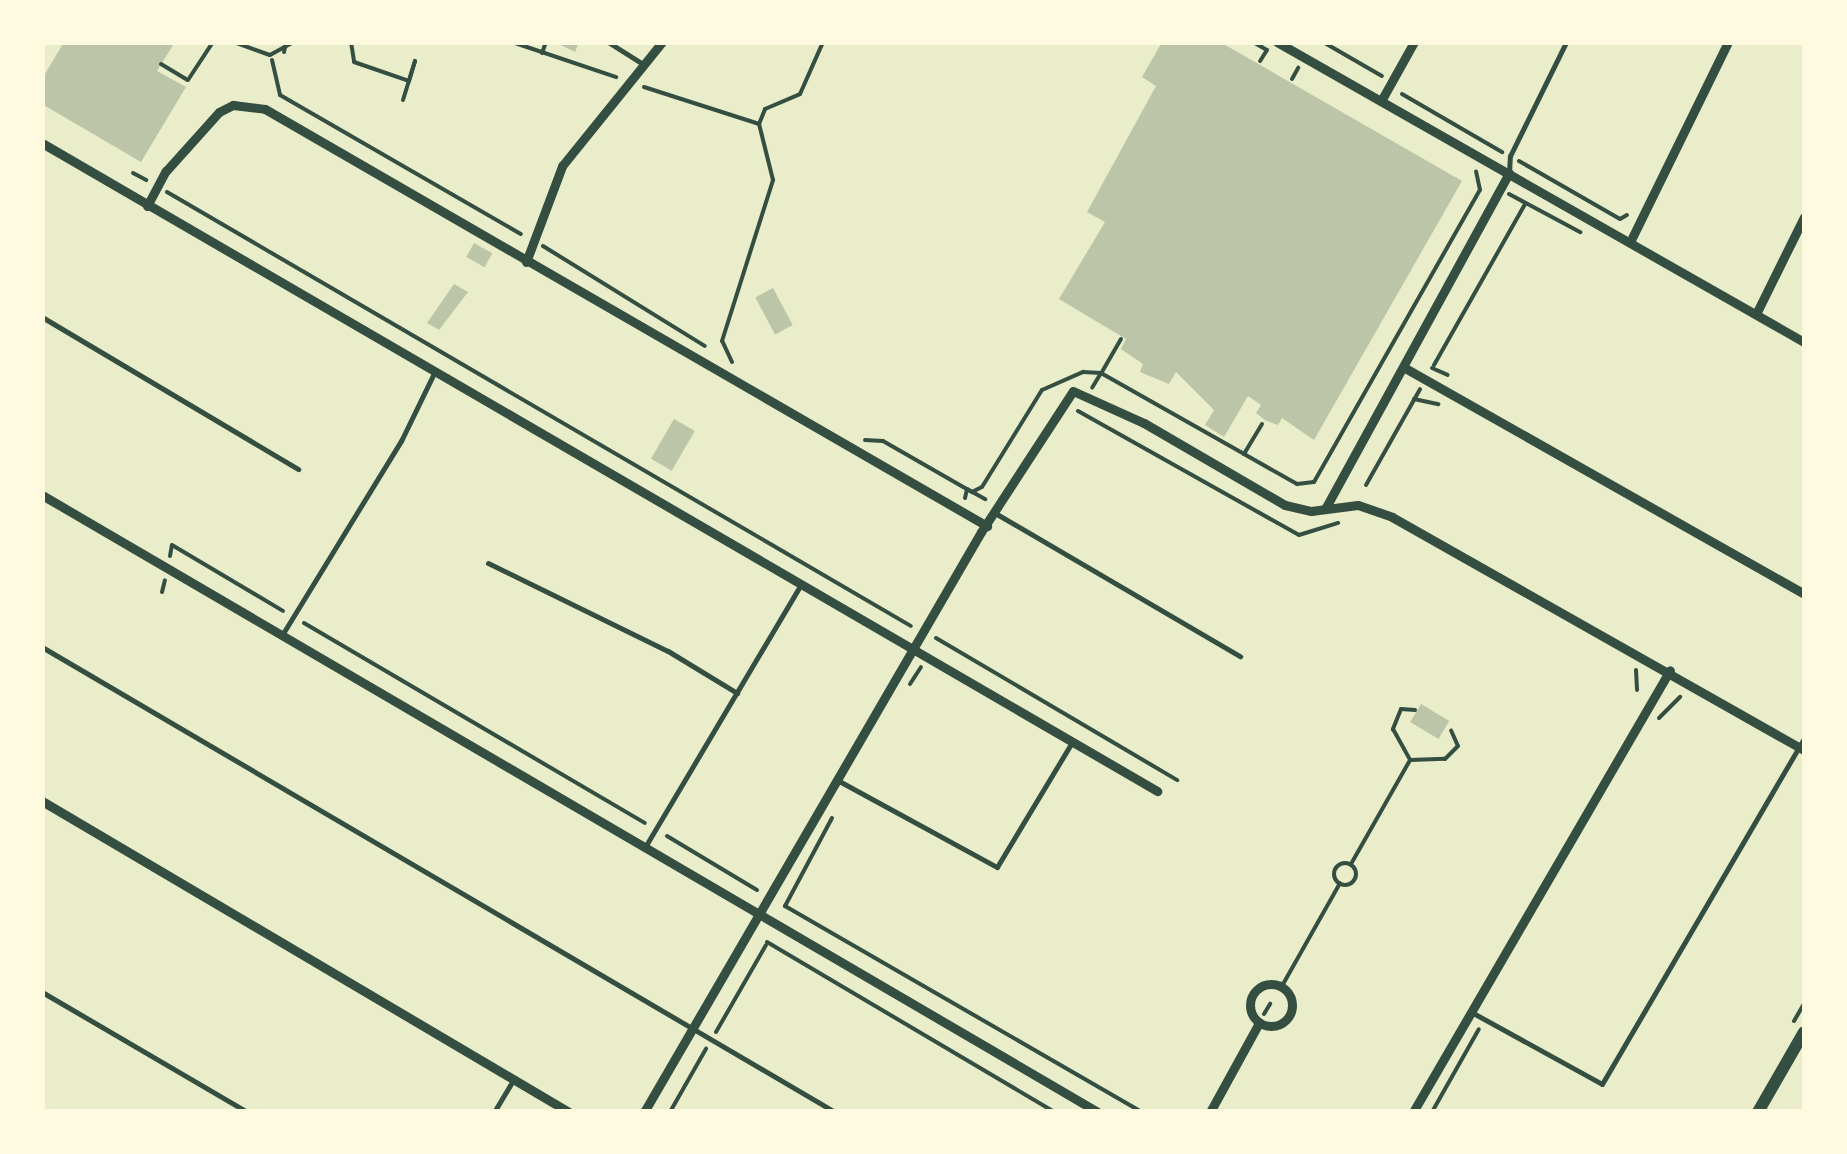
<!DOCTYPE html>
<style>
body{margin:0}
#map{position:relative;width:1847px;height:1154px;overflow:hidden;background:#e9edc9;font-family:"Archivo Narrow",sans-serif}
div>[style]{position:absolute}
[style*='--x']{left:calc(var(--x)*1px);top:calc(var(--y)*1px);width:calc(var(--w)*1px);rotate:calc(var(--a)*1deg)}
.building>*{inset:0;background:#bcc5a7;transform-origin:0 0}
.path>*{height:4px;margin:-2px;padding:0 2px;transform-origin:2px;border-radius:2px;background:#344e41}
.path>.ring{margin:-2px;padding:0;box-sizing:content-box;background:none;border:4px solid #344e41;border-radius:50%}
.service>*{height:5px;margin:-2.5px;padding:0 2.5px;transform-origin:2.5px;border-radius:2.5px;background:#344e41}
.minor>*{height:9px;margin:-4.5px;padding:0 4.5px;transform-origin:4.5px;border-radius:4.5px;background:#344e41}
.minor>.ring{margin:-4.5px;padding:0;box-sizing:content-box;background:none;border:9px solid #344e41;border-radius:50%}
.secondary>*{height:12px;margin:-6px;padding:0 6px;transform-origin:6px;border-radius:6px;background:#344e41}
span{translate:-50% -50%;white-space:nowrap;text-align:center;line-height:1.15;-webkit-text-stroke:10px #fefae0;paint-order:stroke}
.frame{position:absolute;inset:0;border:45px solid #fefae0;pointer-events:none}
</style>
<div id="map">
<div class="building">
<i style="clip-path:polygon(64px 42px,175px 42px,157px 71px,186px 87px,141px 162px,42px 104px,42px 79px)"></i>
<i style="clip-path:polygon(555px 42px,579px 42px,575px 52px)"></i>
<i style="clip-path:polygon(1162px 42px,1220px 42px,1462px 181px,1314px 440px,1282px 418px,1278px 425px,1265px 420px,1256px 413px,1261px 405px,1248px 396px,1224px 437px,1205px 425px,1214px 410px,1176px 372px,1169px 384px,1140px 372px,1143px 364px,1121px 349px,1126px 339px,1059px 299px,1105px 222px,1087px 212px,1156px 86px,1142px 77px)"></i>
<i style="left:474px;top:243px;width:21px;height:16px;rotate:29deg"></i>
<i style="clip-path:polygon(454px 284px,468px 292px,439px 330px,427px 323px)"></i>
<i style="left:773px;top:288px;width:42px;height:20px;rotate:62deg"></i>
<i style="left:674px;top:419px;width:24px;height:46px;rotate:30deg"></i>
<i style="left:1421px;top:704px;width:33px;height:21px;rotate:31deg"></i>
</div>
<div class="path">
<i style="--x:234;--y:42;--w:38;--a:20"></i>
<i style="--x:270;--y:55;--w:26;--a:-29"></i>
<i style="--x:351;--y:42;--w:20;--a:81"></i>
<i style="--x:354;--y:62;--w:58;--a:19.1"></i>
<i style="--x:463;--y:42;--w:13;--a:0"></i>
<i style="--x:512;--y:42;--w:110;--a:18.6"></i>
<i style="--x:1253;--y:42;--w:16;--a:30"></i>
<i style="--x:1267;--y:50;--w:13;--a:122"></i>
<i style="--x:1323;--y:42;--w:68;--a:30"></i>
<i style="--x:284;--y:52;--w:10;--a:-79"></i>
<i style="--x:542;--y:53;--w:12;--a:-70"></i>
<i style="--x:272;--y:60;--w:36;--a:77"></i>
<i style="--x:280;--y:95;--w:278;--a:30"></i>
<i style="--x:161;--y:64;--w:31;--a:31"></i>
<i style="--x:188;--y:80;--w:45;--a:-56.7"></i>
<i style="--x:1292;--y:79;--w:13;--a:-61"></i>
<i style="--x:644;--y:87;--w:121;--a:17.8"></i>
<i style="--x:759;--y:124;--w:16;--a:-68"></i>
<i style="--x:765;--y:109;--w:38;--a:-23"></i>
<i style="--x:800;--y:94;--w:57;--a:-66.1"></i>
<i style="--x:1402;--y:94;--w:116;--a:30.1"></i>
<i style="--x:403;--y:100;--w:41;--a:-72.9"></i>
<i style="--x:415;--y:61;--w:21;--a:107"></i>
<i style="--x:1519;--y:161;--w:116;--a:29.9"></i>
<i style="--x:1620;--y:219;--w:8;--a:-30"></i>
<i style="--x:133;--y:173;--w:15;--a:28"></i>
<i style="--x:167;--y:192;--w:861;--a:30.26"></i>
<i style="--x:1509;--y:194;--w:81;--a:28.2"></i>
<i style="--x:543;--y:246;--w:190;--a:31.7"></i>
<i style="--x:1121;--y:339;--w:39;--a:120"></i>
<i style="--x:1101;--y:373;--w:164;--a:29.5"></i>
<i style="--x:732;--y:362;--w:23;--a:-115"></i>
<i style="--x:722;--y:341;--w:169;--a:-72.4"></i>
<i style="--x:773;--y:180;--w:58;--a:-104"></i>
<i style="--x:1434;--y:365;--w:185;--a:-60.5"></i>
<i style="--x:1432;--y:368;--w:17;--a:24"></i>
<i style="--x:1414;--y:399;--w:25;--a:12"></i>
<i style="--x:1078;--y:411;--w:253;--a:29.3"></i>
<i style="--x:1299;--y:535;--w:41;--a:-17.1"></i>
<i style="--x:1262;--y:424;--w:35;--a:121"></i>
<i style="--x:1244;--y:454;--w:61;--a:29.5"></i>
<i style="--x:1297;--y:484;--w:17;--a:-7"></i>
<i style="--x:1314;--y:482;--w:336;--a:-60.4"></i>
<i style="--x:1480;--y:190;--w:19;--a:-102"></i>
<i style="--x:865;--y:440;--w:18;--a:3"></i>
<i style="--x:883;--y:441;--w:103;--a:29.8"></i>
<i style="--x:972;--y:492;--w:11;--a:-27"></i>
<i style="--x:982;--y:487;--w:114;--a:-58.3"></i>
<i style="--x:1042;--y:390;--w:45;--a:-23.7"></i>
<i style="--x:1083;--y:372;--w:18;--a:3"></i>
<i style="--x:1101;--y:373;--w:17;--a:121"></i>
<i style="--x:1366;--y:485;--w:110;--a:-60.6"></i>
<i style="--x:965;--y:498;--w:9;--a:-77"></i>
<i style="--x:967;--y:489;--w:21;--a:29"></i>
<i style="--x:170;--y:556;--w:11;--a:-80"></i>
<i style="--x:172;--y:545;--w:129;--a:30.7"></i>
<i style="--x:162;--y:592;--w:12;--a:-76"></i>
<i style="--x:304;--y:623;--w:395;--a:30.4"></i>
<i style="--x:936;--y:638;--w:280;--a:30.5"></i>
<i style="--x:1636;--y:670;--w:20;--a:87"></i>
<i style="--x:910;--y:684;--w:20;--a:-57"></i>
<i style="--x:1415;--y:710;--w:14;--a:-176"></i>
<i style="--x:1401;--y:709;--w:22;--a:112"></i>
<i style="--x:1393;--y:729;--w:35;--a:61"></i>
<i style="--x:1410;--y:760;--w:35;--a:-2"></i>
<i style="--x:1445;--y:759;--w:18;--a:-45"></i>
<i style="--x:1458;--y:746;--w:17;--a:-114"></i>
<i style="--x:1659;--y:718;--w:30;--a:-45"></i>
<i style="--x:832;--y:818;--w:100;--a:118.1"></i>
<i style="--x:785;--y:906;--w:412;--a:30"></i>
<i style="--x:667;--y:836;--w:105;--a:31"></i>
<i class="ring" style="left:1334px;top:863px;width:18px;height:18px"></i>
<i style="--x:1351;--y:864;--w:120;--a:-60.4"></i>
<i style="--x:767;--y:942;--w:334;--a:30.6"></i>
<i style="--x:1282;--y:986;--w:118;--a:-60.6"></i>
<i style="--x:1264;--y:1014;--w:12;--a:-59"></i>
<i style="--x:1794;--y:1021;--w:20;--a:-60"></i>
<i style="--x:716;--y:1032;--w:100;--a:-60.1"></i>
<i style="--x:617;--y:1112;--w:6;--a:0"></i>
<i style="--x:670;--y:1112;--w:73;--a:-60.3"></i>
<i style="--x:1432;--y:1112;--w:95;--a:-60.5"></i>
</div>
<div class="service">
<i style="--x:608;--y:42;--w:41;--a:32.2"></i>
<i style="--x:1509;--y:173;--w:17;--a:-87"></i>
<i style="--x:1510;--y:156;--w:127;--a:-63.8"></i>
<i style="--x:42;--y:317;--w:298;--a:30.7"></i>
<i style="--x:995;--y:513;--w:284;--a:30.3"></i>
<i style="--x:488;--y:563;--w:200;--a:26.1"></i>
<i style="--x:668;--y:651;--w:81;--a:31.3"></i>
<i style="--x:282;--y:635;--w:228;--a:-58.5"></i>
<i style="--x:401;--y:441;--w:78;--a:-64.1"></i>
<i style="--x:42;--y:647;--w:919;--a:30.39"></i>
<i style="--x:839;--y:781;--w:180;--a:28.6"></i>
<i style="--x:997;--y:867;--w:146;--a:-59"></i>
<i style="--x:645;--y:847;--w:304;--a:-59.3"></i>
<i style="--x:42;--y:992;--w:238;--a:30.3"></i>
<i style="--x:1473;--y:1013;--w:147;--a:28.8"></i>
<i style="--x:1602;--y:1084;--w:400;--a:-59.7"></i>
<i style="--x:494;--y:1112;--w:37;--a:-59"></i>
</div>
<div class="minor">
<i style="--x:1277;--y:42;--w:606;--a:29.65"></i>
<i style="--x:1381;--y:101;--w:68;--a:-60.8"></i>
<i style="--x:42;--y:143;--w:1290;--a:30.16"></i>
<i style="--x:147;--y:206;--w:40;--a:-62"></i>
<i style="--x:166;--y:171;--w:79;--a:-48.1"></i>
<i style="--x:219;--y:112;--w:16;--a:-27"></i>
<i style="--x:233;--y:105;--w:32;--a:7"></i>
<i style="--x:265;--y:109;--w:834;--a:30.01"></i>
<i style="--x:1630;--y:242;--w:223;--a:-63.9"></i>
<i style="--x:526;--y:262;--w:103;--a:-69.4"></i>
<i style="--x:562;--y:166;--w:159;--a:-51.1"></i>
<i style="--x:1756;--y:314;--w:108;--a:-63.7"></i>
<i style="--x:1405;--y:368;--w:459;--a:29.5"></i>
<i style="--x:42;--y:495;--w:1223;--a:30.3"></i>
<i style="--x:1325;--y:509;--w:383;--a:-61.3"></i>
<i style="--x:42;--y:801;--w:612;--a:30.55"></i>
<i class="ring" style="left:1250px;top:984px;width:33px;height:33px"></i>
<i style="--x:644;--y:1112;--w:671;--a:-59.84"></i>
<i style="--x:981;--y:532;--w:168;--a:-56.9"></i>
<i style="--x:1073;--y:391;--w:78;--a:24.3"></i>
<i style="--x:1144;--y:423;--w:163;--a:30.2"></i>
<i style="--x:1285;--y:505;--w:27;--a:13"></i>
<i style="--x:1311;--y:511;--w:47;--a:-7.3"></i>
<i style="--x:1358;--y:505;--w:36;--a:19"></i>
<i style="--x:1392;--y:517;--w:473;--a:29.5"></i>
<i style="--x:1210;--y:1112;--w:102;--a:-61.2"></i>
<i style="--x:1413;--y:1112;--w:511;--a:-59.82"></i>
</div>
<div class="secondary">
<i style="--x:1758;--y:1112;--w:92;--a:-60.1"></i>
</div>
<div class="frame"></div>
</div>
